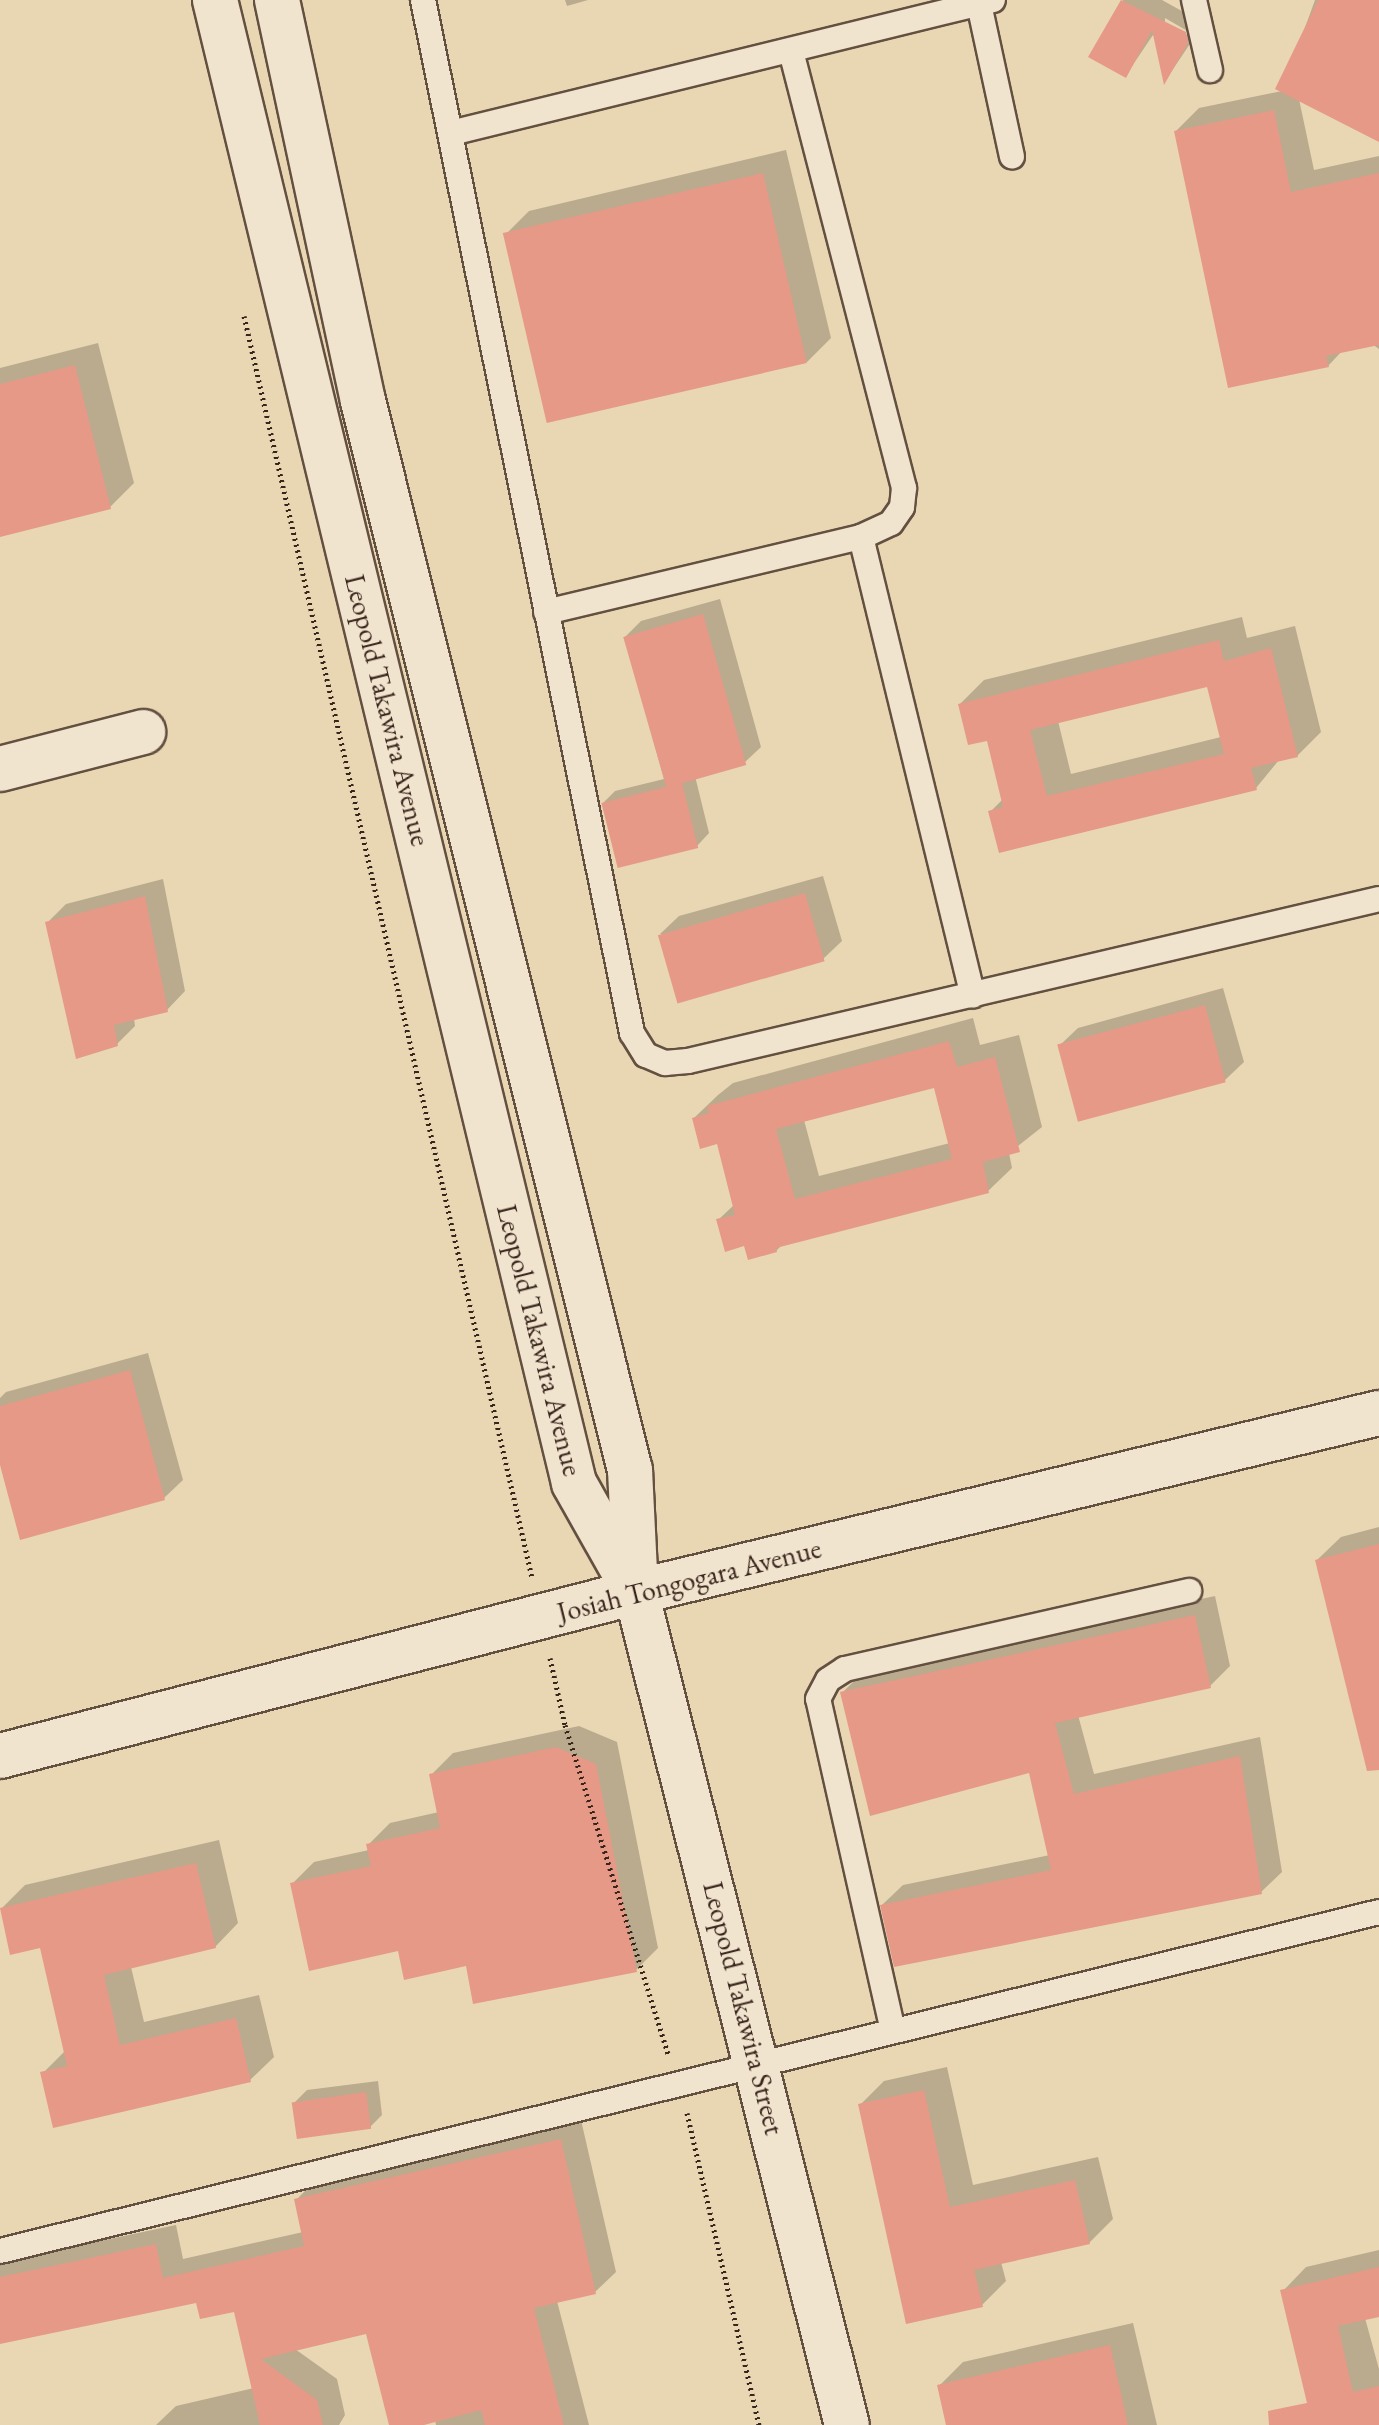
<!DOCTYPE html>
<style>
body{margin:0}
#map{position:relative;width:1379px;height:2425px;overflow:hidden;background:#e9d6b3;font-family:"EB Garamond",serif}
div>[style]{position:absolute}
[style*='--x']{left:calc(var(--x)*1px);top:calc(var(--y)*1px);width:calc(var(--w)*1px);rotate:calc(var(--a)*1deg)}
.shadow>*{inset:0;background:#0003}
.building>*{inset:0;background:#e59986;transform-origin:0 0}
.path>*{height:5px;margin-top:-2.5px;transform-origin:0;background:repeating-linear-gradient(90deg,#37241b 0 2px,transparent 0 6px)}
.roads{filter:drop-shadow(2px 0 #645041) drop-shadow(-2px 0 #645041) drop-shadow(0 2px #645041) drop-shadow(0 -2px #645041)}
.lane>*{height:24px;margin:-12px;padding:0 12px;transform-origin:12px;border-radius:12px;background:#f1e4ce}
.street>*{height:44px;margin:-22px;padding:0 22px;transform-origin:22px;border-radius:22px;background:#f1e4ce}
.secondary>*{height:44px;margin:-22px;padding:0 22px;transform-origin:22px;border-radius:22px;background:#f1e4ce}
span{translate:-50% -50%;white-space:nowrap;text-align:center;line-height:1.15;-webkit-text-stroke:6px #f1e4ce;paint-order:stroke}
.street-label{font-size:28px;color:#37241b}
</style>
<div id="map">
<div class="shadow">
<i style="clip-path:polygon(565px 0,588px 0,567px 6px)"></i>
<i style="clip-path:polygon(evenodd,1123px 0,1162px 0,1198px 20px,1200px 29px,1165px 81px,1155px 32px,1126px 75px,1091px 56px,1123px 0,1165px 18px,1196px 36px,1194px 39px,1165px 23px,1165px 18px)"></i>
<i style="clip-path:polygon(1315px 0,1379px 0,1379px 140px,1299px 99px,1314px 170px,1379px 156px,1379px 349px,1372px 344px,1343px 350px,1328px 366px,1176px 131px,1199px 108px,1282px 91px)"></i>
<i style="clip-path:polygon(786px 150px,831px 338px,807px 362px,505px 235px,529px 211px)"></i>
<i style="clip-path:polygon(98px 343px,134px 483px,110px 507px,0 535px,0 368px)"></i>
<i style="clip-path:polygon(720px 599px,761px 747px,744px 763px,695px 776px,709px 833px,697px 846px,603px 803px,615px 791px,664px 779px,625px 637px,641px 621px)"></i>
<i style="clip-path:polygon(evenodd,1242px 617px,1247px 638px,1295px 626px,1321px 732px,1297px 756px,1279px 760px,1256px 788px,990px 812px,1003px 799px,988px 738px,960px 704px,984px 680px,1242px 617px,1208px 685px,1221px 737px,1071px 774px,1058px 721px,1208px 685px)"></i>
<i style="clip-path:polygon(823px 876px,842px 941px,823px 959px,660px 934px,679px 916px)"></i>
<i style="clip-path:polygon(163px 879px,185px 991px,167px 1010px,134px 1018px,135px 1026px,117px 1044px,47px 923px,66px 904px)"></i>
<i style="clip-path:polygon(1223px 988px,1244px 1062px,1225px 1080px,1059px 1046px,1078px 1028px)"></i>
<i style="clip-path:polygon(evenodd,973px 1018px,980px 1045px,1019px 1035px,1042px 1127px,1009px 1153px,1012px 1168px,988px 1191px,783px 1244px,776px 1251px,718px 1220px,735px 1204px,718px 1142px,694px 1118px,718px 1095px,733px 1083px,973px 1018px,935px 1086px,950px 1143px,819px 1176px,804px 1120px,935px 1086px)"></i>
<i style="clip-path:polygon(148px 1353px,183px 1480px,164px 1498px,0 1457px,0 1398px,6px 1392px)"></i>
<i style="clip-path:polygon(1379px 1527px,1379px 1764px,1317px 1560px,1341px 1537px)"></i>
<i style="clip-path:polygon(1215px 1596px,1230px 1666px,1210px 1686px,1078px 1715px,1094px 1774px,1260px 1737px,1282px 1872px,1261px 1892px,882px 1905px,903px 1885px,1050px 1855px,1031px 1771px,842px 1693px,863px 1672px)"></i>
<i style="clip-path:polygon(579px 1726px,617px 1742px,658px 1948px,636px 1970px,467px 1963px,399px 1949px,292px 1884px,314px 1862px,369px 1850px,368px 1845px,390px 1823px,439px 1812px,431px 1775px,453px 1753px)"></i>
<i style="clip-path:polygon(219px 1840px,238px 1923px,215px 1947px,131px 1967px,144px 2022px,259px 1995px,274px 2057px,250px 2080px,43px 2073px,66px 2050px,41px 1945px,1px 1909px,25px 1885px)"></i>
<i style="clip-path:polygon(947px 2067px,973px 2185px,1098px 2157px,1113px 2219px,1089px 2243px,1001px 2262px,1006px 2281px,982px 2305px,860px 2105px,884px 2081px)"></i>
<i style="clip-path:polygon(378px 2081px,382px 2115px,370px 2127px,294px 2103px,307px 2090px)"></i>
<i style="clip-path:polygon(581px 2120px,616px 2272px,595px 2292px,557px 2301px,589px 2425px,436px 2425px,435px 2420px,391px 2425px,368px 2331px,295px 2349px,337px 2379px,345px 2415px,339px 2425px,156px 2425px,176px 2406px,254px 2388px,236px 2309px,197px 2300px,0 2342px,0 2262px,176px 2225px,183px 2259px,303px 2232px,296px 2200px,316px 2180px)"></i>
<i style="clip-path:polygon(1379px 2250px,1379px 2315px,1365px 2318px,1379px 2369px,1379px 2425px,1314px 2425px,1283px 2291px,1306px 2267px)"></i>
<i style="clip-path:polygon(1133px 2323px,1157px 2425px,948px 2425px,939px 2386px,963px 2362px)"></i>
</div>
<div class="building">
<i style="clip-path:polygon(1121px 0,1186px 32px,1188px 43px,1164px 85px,1152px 30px,1126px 78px,1088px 57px)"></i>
<i style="clip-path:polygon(1318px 0,1379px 0,1379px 142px,1275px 89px)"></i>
<i style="clip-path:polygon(1274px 110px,1291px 192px,1379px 173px,1379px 345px,1326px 356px,1329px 367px,1228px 388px,1174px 131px)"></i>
<i style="left:763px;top:173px;width:195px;height:267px;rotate:77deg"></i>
<i style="clip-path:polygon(75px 365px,111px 509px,0 537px,0 384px)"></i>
<i style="left:703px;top:614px;width:157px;height:83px;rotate:74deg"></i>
<i style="clip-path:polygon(evenodd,1219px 640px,1224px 661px,1271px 648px,1298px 757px,1251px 768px,1257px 790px,999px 853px,988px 811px,1003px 807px,987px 741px,968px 745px,958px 704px,1219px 640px,1207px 687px,1224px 754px,1047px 796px,1030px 730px,1207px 687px)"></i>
<i style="left:682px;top:783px;width:67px;height:83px;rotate:76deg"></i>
<i style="left:805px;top:893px;width:71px;height:153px;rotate:74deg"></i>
<i style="clip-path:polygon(145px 896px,168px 1012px,114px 1025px,118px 1046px,76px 1059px,45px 922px)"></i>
<i style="left:1205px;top:1005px;width:80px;height:153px;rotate:75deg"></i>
<i style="clip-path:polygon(evenodd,949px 1041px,957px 1067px,995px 1057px,1020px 1152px,983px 1162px,989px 1193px,776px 1248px,777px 1252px,748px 1260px,744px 1246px,725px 1252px,716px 1219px,735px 1215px,717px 1144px,700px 1149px,692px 1118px,709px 1113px,707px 1106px,949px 1041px,934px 1088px,952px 1159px,795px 1199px,776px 1129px,934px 1088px)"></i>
<i style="clip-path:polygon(130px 1370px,165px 1500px,20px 1540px,0 1465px,0 1406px)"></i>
<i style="clip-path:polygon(1379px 1544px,1379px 1770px,1367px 1771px,1315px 1560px)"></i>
<i style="clip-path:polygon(1195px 1615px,1211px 1688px,1055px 1723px,1074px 1794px,1240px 1756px,1262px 1894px,894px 1967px,880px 1905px,1051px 1870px,1029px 1773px,870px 1816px,840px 1692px)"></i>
<i style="clip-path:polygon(556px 1747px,596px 1764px,637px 1972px,473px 2004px,466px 1966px,404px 1980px,398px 1951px,309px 1971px,290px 1883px,371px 1866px,366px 1844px,440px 1828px,429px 1774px)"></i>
<i style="clip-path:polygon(196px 1863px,216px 1948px,104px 1975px,120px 2045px,236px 2018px,251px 2082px,53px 2128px,40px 2072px,67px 2066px,40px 1948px,10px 1955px,0 1908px)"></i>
<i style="clip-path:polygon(924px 2090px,950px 2207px,1075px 2180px,1090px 2244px,974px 2270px,983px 2307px,906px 2324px,858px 2104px)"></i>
<i style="left:366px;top:2092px;width:37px;height:75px;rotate:82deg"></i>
<i style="clip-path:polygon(561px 2139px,596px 2294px,534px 2308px,564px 2425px,485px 2425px,481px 2410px,424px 2425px,389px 2425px,366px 2334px,261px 2359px,317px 2400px,323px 2425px,260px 2425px,234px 2312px,200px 2319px,196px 2303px,0 2344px,0 2277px,156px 2244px,163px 2278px,304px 2246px,294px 2199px)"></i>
<i style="clip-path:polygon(1379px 2267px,1379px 2317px,1338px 2326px,1353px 2392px,1379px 2386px,1379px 2425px,1269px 2425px,1268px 2411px,1307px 2403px,1280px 2290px)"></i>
<i style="clip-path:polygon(1110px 2345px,1128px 2425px,946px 2425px,937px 2385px)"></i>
</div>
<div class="path">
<i style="--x:244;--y:316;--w:1294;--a:77.14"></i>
<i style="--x:550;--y:1658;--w:69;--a:77.4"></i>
<i style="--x:565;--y:1725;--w:345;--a:72.6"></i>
<i style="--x:687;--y:2113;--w:320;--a:77"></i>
</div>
<div class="roads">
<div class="lane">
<i style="--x:423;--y:0;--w:1054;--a:78.56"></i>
<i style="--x:632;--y:1033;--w:26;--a:58"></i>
<i style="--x:646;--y:1055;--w:21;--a:23"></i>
<i style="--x:665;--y:1063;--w:23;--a:-5"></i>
<i style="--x:688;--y:1061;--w:710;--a:-13.19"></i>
<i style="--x:1194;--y:0;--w:72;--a:77.1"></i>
<i style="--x:979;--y:4;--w:156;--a:77.8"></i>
<i style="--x:451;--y:133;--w:558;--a:-13.79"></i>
<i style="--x:861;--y:537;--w:472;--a:76.3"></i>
<i style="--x:546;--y:612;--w:324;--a:-13.4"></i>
<i style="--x:861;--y:537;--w:33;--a:-25"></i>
<i style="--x:891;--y:523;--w:19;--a:-55"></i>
<i style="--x:902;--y:507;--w:19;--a:-84"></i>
<i style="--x:904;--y:488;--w:450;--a:-104.5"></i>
<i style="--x:893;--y:2031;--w:340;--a:-102.7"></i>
<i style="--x:818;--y:1699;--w:21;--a:-62"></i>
<i style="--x:828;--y:1680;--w:20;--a:-33"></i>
<i style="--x:845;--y:1669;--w:353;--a:-12.8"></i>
<i style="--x:0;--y:2251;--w:1420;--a:-13.81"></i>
</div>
<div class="street">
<i style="--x:0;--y:769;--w:148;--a:-14.5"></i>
</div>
<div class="secondary">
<i style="--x:215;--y:0;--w:1526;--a:76.39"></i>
<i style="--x:574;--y:1483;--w:118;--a:60.6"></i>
<i style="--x:277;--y:0;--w:410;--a:77.9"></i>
<i style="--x:363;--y:401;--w:1102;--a:75.98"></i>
<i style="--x:630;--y:1470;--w:122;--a:87.2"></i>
<i style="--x:636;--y:1592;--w:859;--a:75.79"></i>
<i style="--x:0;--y:1756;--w:657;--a:-14.46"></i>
<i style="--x:636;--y:1592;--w:764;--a:-13.55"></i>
</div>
</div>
<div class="street-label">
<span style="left:388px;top:710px;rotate:76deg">Leopold Takawira Avenue</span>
<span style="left:540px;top:1340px;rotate:76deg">Leopold Takawira Avenue</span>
<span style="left:689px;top:1580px;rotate:-14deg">Josiah Tongogara Avenue</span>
<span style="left:744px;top:2008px;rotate:76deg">Leopold Takawira Street</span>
</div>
</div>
